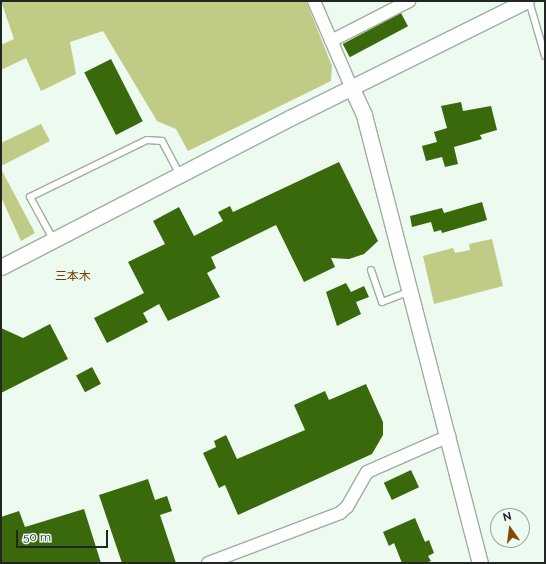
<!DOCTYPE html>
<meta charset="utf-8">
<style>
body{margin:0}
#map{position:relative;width:546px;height:564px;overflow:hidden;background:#ecfaef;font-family:Raleway,"Noto Sans JP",sans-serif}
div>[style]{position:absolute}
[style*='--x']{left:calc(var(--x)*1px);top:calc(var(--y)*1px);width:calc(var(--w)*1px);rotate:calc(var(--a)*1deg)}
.green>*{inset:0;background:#c0cb85}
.building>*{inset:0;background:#39690a;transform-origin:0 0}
.roads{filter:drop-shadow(1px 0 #a0ada3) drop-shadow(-1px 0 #a0ada3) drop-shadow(0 1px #a0ada3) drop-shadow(0 -1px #a0ada3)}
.service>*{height:6px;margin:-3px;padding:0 3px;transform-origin:3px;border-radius:3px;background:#fff}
.minor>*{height:12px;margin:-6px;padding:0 6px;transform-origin:6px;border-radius:6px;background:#fff}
.tertiary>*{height:15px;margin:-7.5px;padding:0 7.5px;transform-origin:7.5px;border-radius:7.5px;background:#fff}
span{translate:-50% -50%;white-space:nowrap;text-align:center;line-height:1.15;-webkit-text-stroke:4px #ecfaef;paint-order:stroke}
.quarter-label{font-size:12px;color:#763f01}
.frame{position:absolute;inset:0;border:2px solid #212622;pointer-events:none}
.north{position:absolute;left:490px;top:508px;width:40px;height:40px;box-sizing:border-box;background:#ecfaef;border:1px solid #9ba59d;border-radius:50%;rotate:346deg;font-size:11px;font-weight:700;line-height:16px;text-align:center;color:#212622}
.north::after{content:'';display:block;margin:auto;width:14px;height:18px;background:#854905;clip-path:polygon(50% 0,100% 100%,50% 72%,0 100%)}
.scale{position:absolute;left:16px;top:530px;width:92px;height:18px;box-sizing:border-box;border:2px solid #212622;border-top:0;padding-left:5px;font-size:12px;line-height:14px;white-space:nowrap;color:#212622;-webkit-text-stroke:3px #ecfaef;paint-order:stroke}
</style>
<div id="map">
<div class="green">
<i style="clip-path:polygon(1px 1px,306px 1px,332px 66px,331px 81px,188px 151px,176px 129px,157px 121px,103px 31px,70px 42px,76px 74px,41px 91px,26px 58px,1px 70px,1px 45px,14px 39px)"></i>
<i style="clip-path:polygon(41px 124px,50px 141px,1px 166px,1px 143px)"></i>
<i style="clip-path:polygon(1px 169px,35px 233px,21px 241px,1px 197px)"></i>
<i style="clip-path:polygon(492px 239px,503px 286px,434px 304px,423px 256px,453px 248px,455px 253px,470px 250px,469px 244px)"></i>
</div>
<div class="building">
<i style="left:401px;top:13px;width:15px;height:66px;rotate:62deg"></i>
<i style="left:111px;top:59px;width:70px;height:30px;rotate:63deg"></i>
<i style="clip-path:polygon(461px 102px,463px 111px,491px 106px,497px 130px,480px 135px,482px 139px,454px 147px,458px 164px,445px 167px,442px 157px,426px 161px,422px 146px,437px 142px,434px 132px,447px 128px,441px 106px)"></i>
<i style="clip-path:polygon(339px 162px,378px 241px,364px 254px,349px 259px,331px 258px,335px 267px,304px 282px,276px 225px,211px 257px,216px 268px,207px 273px,220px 297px,168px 321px,159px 304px,143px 313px,148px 322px,107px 343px,94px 318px,144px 293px,128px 262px,165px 244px,153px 221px,179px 207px,194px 236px,223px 221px,218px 212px,230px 206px,233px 212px)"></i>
<i style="clip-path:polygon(482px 202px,487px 220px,442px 233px,441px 230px,434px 232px,431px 222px,412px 227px,410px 216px,442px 208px,444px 213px)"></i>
<i style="clip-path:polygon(346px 283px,351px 292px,364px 286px,369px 297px,356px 302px,361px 314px,337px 326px,326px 292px)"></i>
<i style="clip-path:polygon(50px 324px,68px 359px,1px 393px,1px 328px,23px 338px)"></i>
<i style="left:92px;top:367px;width:19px;height:18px;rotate:62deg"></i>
<i style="clip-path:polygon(366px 384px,383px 422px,383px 435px,372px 454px,238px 515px,225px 485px,219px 488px,203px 453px,216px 447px,214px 441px,226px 435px,237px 459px,305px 430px,294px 405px,325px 391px,329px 400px)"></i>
<i style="left:411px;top:470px;width:19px;height:30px;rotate:65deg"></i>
<i style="clip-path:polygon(148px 479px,155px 500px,167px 496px,172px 511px,160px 515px,176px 563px,122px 563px,99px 495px)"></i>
<i style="clip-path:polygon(84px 509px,101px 563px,1px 563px,1px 517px,19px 511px,25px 527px)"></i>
<i style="clip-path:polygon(415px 518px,425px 542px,429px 540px,434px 553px,428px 556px,431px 561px,425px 563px,402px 563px,394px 543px,389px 546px,383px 532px)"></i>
</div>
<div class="roads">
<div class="service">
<i style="--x:529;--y:1;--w:57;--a:73.8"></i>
<i style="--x:53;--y:239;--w:48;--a:-118.7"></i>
<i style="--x:30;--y:197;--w:130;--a:-26"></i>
<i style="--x:147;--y:140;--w:15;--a:4"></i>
<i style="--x:162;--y:141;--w:38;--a:62"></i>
<i style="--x:371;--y:270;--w:34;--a:71"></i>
<i style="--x:382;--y:302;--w:30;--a:-21"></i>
</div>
<div class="minor">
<i style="--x:314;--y:1;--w:96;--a:66.6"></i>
<i style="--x:331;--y:41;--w:88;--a:-27.1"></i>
<i style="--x:208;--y:563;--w:141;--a:-20.7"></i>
<i style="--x:340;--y:513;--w:9;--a:-41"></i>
<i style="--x:347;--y:507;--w:40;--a:-60.3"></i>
<i style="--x:367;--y:472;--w:90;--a:-23.7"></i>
</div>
<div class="tertiary">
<i style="--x:352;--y:89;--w:29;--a:65"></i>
<i style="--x:364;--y:115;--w:463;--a:75.5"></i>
<i style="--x:1;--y:267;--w:327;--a:-27.3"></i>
<i style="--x:292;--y:117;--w:261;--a:-26.4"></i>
</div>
</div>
<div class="quarter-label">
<span style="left:73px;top:277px">三本木</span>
</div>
<div class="frame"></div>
<div class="north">N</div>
<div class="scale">50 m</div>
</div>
